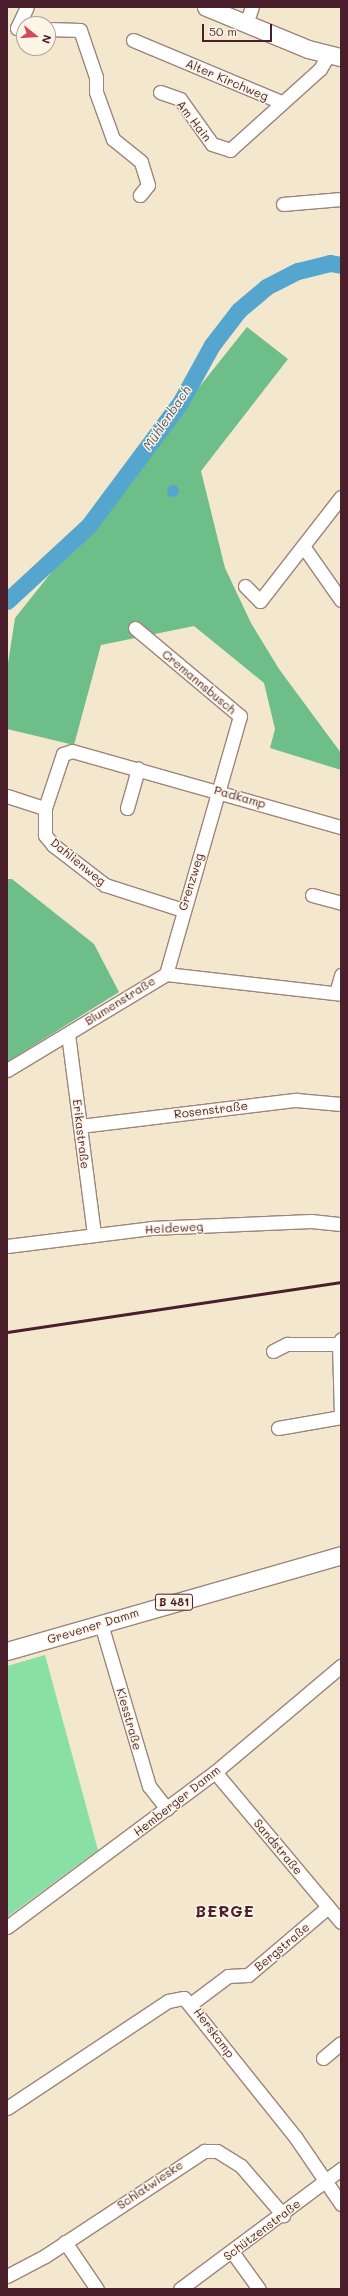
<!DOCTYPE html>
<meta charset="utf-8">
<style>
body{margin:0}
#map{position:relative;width:348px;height:2296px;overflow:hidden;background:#f3e8ce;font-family:Mali,sans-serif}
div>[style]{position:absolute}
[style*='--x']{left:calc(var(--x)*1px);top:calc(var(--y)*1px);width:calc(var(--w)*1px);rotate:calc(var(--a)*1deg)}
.green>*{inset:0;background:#88e0a4}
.forest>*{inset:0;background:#6ebe8a}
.water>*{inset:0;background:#54a6cf}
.round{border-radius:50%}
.river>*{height:17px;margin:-8.5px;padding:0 8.5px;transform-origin:8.5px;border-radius:8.5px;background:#54a6cf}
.roads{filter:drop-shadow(1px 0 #9e847c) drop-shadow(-1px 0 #9e847c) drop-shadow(0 1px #9e847c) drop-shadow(0 -1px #9e847c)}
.minor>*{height:13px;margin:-6.5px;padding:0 6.5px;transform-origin:6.5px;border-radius:6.5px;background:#fff}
.major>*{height:17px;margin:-8.5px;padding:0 8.5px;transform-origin:8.5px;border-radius:8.5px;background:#fff}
.rail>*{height:3px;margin:-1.5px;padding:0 1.5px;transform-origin:1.5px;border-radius:1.5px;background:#4a1f2b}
span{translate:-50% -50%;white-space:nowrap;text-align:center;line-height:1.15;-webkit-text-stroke:3px #fcf5e5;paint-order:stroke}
.shield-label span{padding:1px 3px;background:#fcf5e5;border:1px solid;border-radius:3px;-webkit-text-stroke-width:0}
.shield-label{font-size:11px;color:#4a1f2b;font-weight:700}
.street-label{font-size:12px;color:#4a1f2b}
.water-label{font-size:13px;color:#4e556d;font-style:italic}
.district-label{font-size:16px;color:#4a1f2b;font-weight:700;letter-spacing:1px}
.frame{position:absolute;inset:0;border:8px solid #4a1f2b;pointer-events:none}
.north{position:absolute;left:16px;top:16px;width:40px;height:40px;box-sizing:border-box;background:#fcf5e5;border:1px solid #b59f9b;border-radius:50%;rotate:107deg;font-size:11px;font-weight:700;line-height:16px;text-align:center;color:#4a1f2b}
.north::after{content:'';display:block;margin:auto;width:14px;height:18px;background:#d1495b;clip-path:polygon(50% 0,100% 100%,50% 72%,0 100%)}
.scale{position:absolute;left:202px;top:24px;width:70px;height:18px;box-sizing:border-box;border:2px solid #4a1f2b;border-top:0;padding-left:5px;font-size:12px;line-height:14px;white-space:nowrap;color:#4a1f2b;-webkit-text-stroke:3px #fcf5e5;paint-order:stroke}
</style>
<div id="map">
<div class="green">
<i style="clip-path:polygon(45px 1655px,98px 1850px,7px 1917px,7px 1666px)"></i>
</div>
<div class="forest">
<i style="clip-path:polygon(247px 327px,288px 359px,201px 471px,225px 568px,251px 623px,279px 669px,341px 753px,341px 770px,270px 748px,275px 729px,264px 683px,194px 626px,101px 645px,74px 745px,7px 729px,7px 670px,15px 618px)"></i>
<i style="clip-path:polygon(7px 879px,12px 879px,94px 944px,119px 992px,7px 1062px)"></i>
</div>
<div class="water">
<i class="round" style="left:167px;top:485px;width:12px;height:12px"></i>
</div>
<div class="river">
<i style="--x:7;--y:601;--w:112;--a:-42.8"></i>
<i style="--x:89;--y:525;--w:152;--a:-53.3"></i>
<i style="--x:180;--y:403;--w:66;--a:-61.1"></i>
<i style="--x:212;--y:345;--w:44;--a:-52.4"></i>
<i style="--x:239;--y:310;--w:35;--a:-40"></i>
<i style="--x:266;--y:287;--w:36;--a:-27"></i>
<i style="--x:298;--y:271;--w:33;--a:-14"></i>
<i style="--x:330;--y:263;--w:11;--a:10"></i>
</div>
<div class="roads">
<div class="minor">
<i style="--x:246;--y:24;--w:18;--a:-71"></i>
<i style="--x:24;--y:29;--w:7;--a:-172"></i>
<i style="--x:17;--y:28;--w:23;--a:-65"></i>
<i style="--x:48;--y:29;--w:32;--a:2"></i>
<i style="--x:80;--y:30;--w:50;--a:71.2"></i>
<i style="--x:96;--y:77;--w:15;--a:90"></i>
<i style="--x:96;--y:92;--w:50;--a:70.1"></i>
<i style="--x:113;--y:139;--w:36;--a:39"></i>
<i style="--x:141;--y:162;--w:24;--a:73"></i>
<i style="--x:148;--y:185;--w:13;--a:129"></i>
<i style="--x:133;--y:40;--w:160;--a:22.7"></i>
<i style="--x:160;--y:92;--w:21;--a:19"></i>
<i style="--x:180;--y:99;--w:55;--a:54.6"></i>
<i style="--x:212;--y:144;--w:19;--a:18"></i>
<i style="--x:230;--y:150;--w:121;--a:-42"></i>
<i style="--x:320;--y:69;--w:16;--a:-60"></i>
<i style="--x:283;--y:204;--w:58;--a:-4.9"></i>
<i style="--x:303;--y:546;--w:66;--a:54.9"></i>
<i style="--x:245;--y:586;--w:21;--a:45"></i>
<i style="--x:260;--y:601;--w:132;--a:-52.1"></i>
<i style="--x:135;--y:628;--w:137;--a:40"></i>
<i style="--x:240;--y:716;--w:268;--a:106"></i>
<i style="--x:7;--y:796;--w:40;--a:18"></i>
<i style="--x:127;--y:808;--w:41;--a:-74.2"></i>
<i style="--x:312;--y:895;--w:30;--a:15"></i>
<i style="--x:183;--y:910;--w:82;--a:-162.2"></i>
<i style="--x:105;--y:885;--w:66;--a:-142.4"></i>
<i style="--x:53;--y:845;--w:13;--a:-129"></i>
<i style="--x:45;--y:835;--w:27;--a:-90"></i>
<i style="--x:45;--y:808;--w:57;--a:-71.6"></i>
<i style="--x:63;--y:754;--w:9;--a:-18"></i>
<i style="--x:72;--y:751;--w:280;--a:15.8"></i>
<i style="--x:336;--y:993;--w:19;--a:-74"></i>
<i style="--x:68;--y:1034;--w:202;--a:82.6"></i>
<i style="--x:7;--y:1070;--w:186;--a:-31.1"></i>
<i style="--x:166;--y:974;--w:176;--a:6.5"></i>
<i style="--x:80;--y:1126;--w:218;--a:-6.9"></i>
<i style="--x:296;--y:1100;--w:45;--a:5.1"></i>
<i style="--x:7;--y:1246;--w:145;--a:-7.1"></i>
<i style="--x:151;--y:1228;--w:160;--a:-2.5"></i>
<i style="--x:311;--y:1221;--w:30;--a:6"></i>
<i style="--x:339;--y:1344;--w:73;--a:88.4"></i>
<i style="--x:273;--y:1351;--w:16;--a:-27"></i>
<i style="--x:287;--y:1344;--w:52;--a:0"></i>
<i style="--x:339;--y:1344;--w:5;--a:-68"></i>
<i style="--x:278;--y:1428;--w:64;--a:-9.9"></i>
<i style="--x:101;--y:1624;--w:169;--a:73.5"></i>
<i style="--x:149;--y:1786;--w:29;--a:52"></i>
<i style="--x:215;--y:1772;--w:196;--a:50"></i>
<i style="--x:7;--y:1927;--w:259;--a:-36.7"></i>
<i style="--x:215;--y:1772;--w:165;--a:-40.1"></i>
<i style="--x:192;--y:2003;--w:45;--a:-36.9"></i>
<i style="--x:228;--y:1976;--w:20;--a:-3"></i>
<i style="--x:248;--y:1975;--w:105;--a:-40.4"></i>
<i style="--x:323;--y:2058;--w:23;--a:-40"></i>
<i style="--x:7;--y:2108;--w:193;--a:-33.6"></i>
<i style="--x:168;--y:2001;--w:16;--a:-11"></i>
<i style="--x:184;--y:1998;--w:179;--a:51.3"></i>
<i style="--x:296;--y:2138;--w:80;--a:55.7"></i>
<i style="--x:65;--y:2242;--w:57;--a:55.8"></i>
<i style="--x:233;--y:2253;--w:44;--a:54.2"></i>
<i style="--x:7;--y:2276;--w:43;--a:-27.8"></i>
<i style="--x:45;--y:2256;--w:191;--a:-33.4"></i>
<i style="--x:204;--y:2151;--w:13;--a:0"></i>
<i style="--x:217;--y:2151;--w:28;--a:32"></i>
<i style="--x:241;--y:2166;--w:65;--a:49.4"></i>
<i style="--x:180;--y:2289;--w:201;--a:-36.7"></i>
</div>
<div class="major">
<i style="--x:206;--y:7;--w:110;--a:22.4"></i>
<i style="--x:308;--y:49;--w:34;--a:14"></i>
<i style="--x:7;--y:1651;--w:348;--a:-16"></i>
</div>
</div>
<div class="rail">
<i style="--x:7;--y:1332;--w:338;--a:-8.5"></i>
</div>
<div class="shield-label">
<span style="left:174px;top:1602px">B 481</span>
</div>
<div class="street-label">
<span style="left:227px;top:80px;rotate:23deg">Alter Kirchweg</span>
<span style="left:194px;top:121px;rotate:52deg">Am Hain</span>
<span style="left:199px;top:682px;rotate:40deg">Cremannsbusch</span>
<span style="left:240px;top:797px;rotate:16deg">Padkamp</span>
<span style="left:78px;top:862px;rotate:39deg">Dahlienweg</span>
<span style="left:191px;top:882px;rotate:-73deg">Grenzweg</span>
<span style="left:120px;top:1001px;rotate:-32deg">Blumenstraße</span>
<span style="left:211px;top:1110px;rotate:-7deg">Rosenstraße</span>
<span style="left:81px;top:1134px;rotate:83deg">Erikastraße</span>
<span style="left:174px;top:1228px;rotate:-3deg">Heideweg</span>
<span style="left:93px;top:1626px;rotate:-17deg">Grevener Damm</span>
<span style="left:129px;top:1719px;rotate:74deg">Kiesstraße</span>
<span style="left:177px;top:1801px;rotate:-38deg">Hemberger Damm</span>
<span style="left:278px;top:1847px;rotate:50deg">Sandstraße</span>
<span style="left:282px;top:1947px;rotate:-40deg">Bergstraße</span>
<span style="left:214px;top:2033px;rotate:53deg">Herskamp</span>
<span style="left:150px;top:2185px;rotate:-34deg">Schlatwieske</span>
<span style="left:262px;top:2230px;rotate:-37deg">Schützenstraße</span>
</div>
<div class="water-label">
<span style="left:167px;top:418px;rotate:-56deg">Mühlenbach</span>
</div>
<div class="district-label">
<span style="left:225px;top:1911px">BERGE</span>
</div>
<div class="frame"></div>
<div class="north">N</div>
<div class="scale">50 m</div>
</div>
